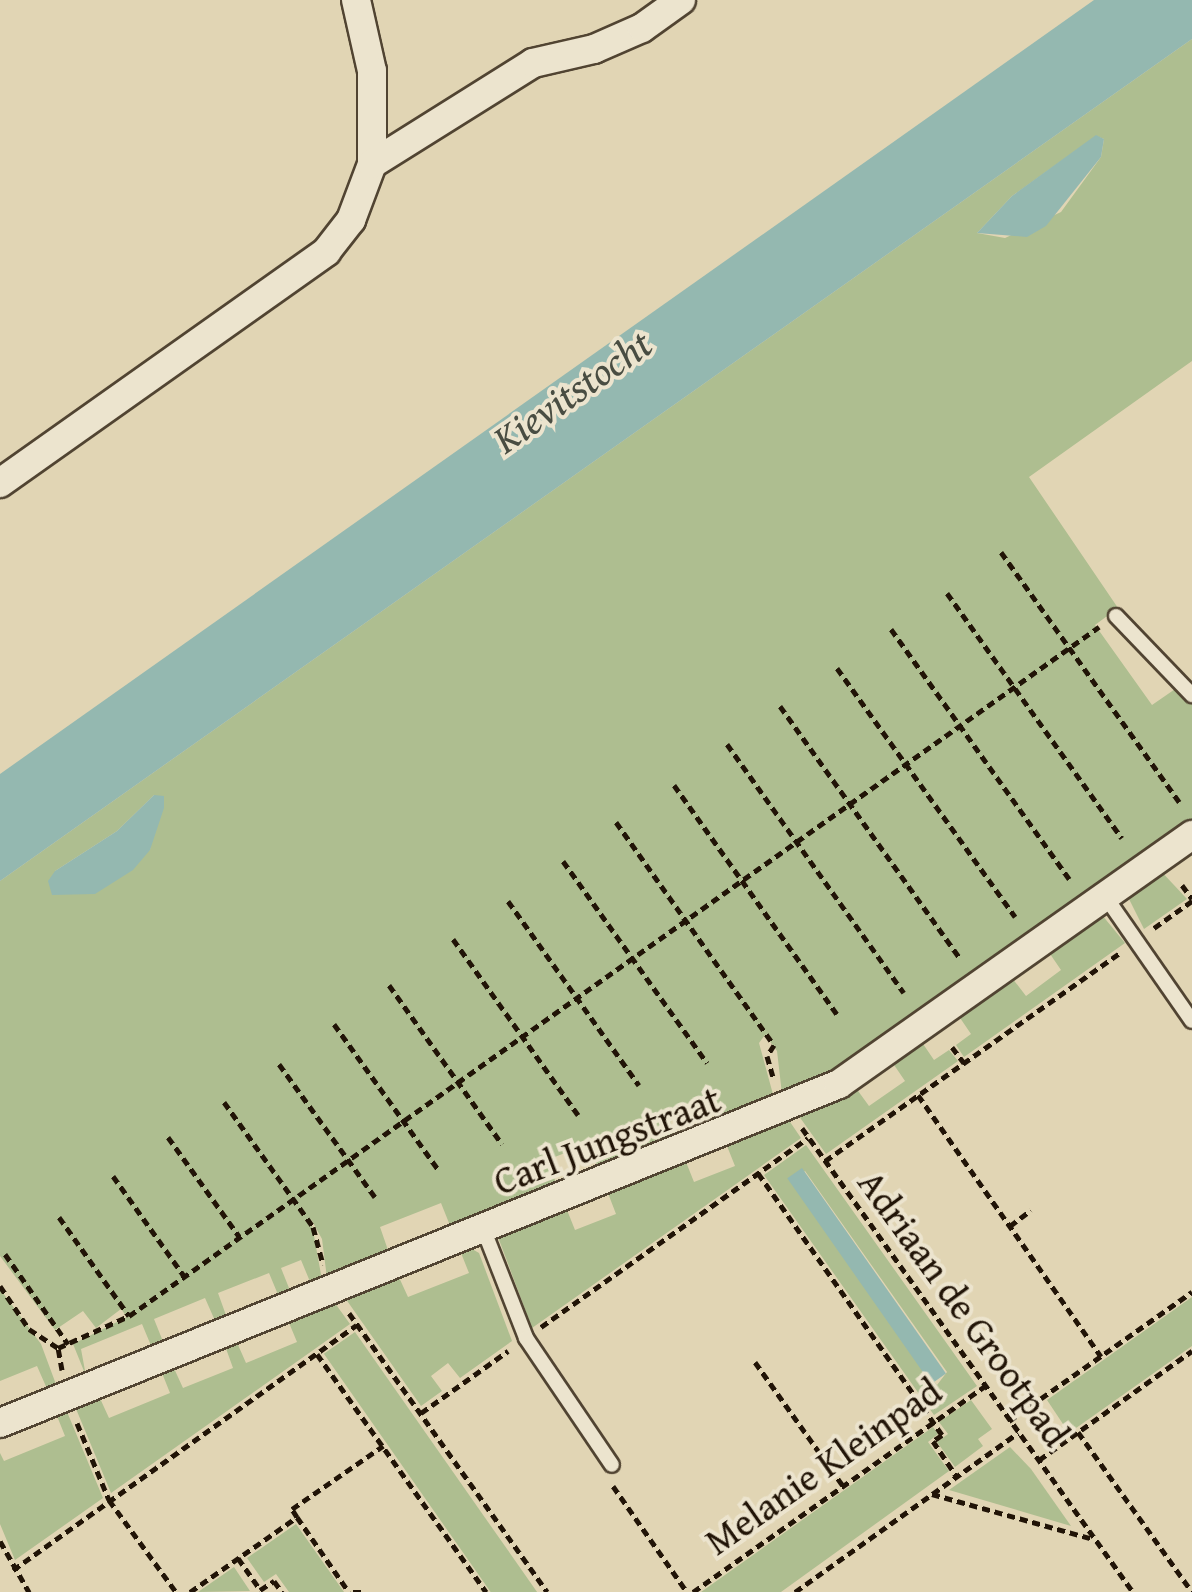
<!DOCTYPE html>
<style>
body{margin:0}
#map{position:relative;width:1192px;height:1592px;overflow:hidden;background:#e1d5b4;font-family:"Gentium Book Plus",serif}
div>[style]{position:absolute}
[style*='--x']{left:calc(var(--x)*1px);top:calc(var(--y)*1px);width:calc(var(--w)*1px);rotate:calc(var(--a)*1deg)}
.green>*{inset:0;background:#aebe90;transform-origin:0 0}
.water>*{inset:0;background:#94b8b0;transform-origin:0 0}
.path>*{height:5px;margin-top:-2.5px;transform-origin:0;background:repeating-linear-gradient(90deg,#211407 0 8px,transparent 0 13px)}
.roads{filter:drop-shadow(2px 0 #514432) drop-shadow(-2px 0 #514432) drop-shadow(0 2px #514432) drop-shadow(0 -2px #514432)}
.service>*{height:14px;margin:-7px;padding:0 7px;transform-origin:7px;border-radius:7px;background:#ece4ce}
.minor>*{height:28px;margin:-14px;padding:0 14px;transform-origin:14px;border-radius:14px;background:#ece4ce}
span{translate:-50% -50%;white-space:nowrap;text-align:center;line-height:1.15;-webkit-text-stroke:8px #ece4ce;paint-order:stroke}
.street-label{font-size:38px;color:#211407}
.water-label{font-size:40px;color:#494d42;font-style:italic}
</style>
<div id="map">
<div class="green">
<i style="clip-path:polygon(evenodd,1192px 39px,1192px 361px,1029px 477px,1118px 608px,1095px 625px,1152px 705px,1181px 685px,1192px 701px,1192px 819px,827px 1077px,782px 1094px,777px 1051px,765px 1035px,759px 1043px,774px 1098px,718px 1121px,707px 1096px,667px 1112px,676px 1137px,598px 1168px,588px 1144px,547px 1160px,557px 1185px,451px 1228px,441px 1203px,380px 1227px,389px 1253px,327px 1278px,322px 1239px,311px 1219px,322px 1280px,311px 1284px,301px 1260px,281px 1268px,291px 1293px,279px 1297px,269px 1273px,218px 1293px,227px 1318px,216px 1323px,205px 1298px,154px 1319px,164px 1344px,152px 1348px,142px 1324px,81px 1349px,86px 1376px,73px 1344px,127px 1317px,121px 1309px,96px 1328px,83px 1311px,55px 1330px,0 1256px,0 881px,1192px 39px,1096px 136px,1104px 139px,1101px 157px,1061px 212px,1005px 238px,977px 233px,1012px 196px,1096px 136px,1192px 39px,154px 795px,150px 850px,55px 871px,117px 831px,154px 795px)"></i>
<i style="clip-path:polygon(1159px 869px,1187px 899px,1144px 929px,1127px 895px)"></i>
<i style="clip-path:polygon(1102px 915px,1125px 943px,964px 1057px,956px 1045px,971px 1034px,956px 1012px,1009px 974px,1026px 996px,1061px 970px,1046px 948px)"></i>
<i style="clip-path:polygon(919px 1038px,934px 1060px,949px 1050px,958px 1061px,826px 1154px,796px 1112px,853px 1084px,869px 1106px,905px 1081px,890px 1059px)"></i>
<i style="clip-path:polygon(786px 1116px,801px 1138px,532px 1328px,498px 1237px,565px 1205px,575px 1230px,616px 1214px,606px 1188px,684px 1157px,694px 1182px,735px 1166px,725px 1141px)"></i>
<i style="clip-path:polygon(evenodd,806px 1145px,977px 1386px,934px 1415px,764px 1175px,806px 1145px,805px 1171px,947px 1372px,937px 1385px,791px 1181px,805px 1171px)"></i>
<i style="clip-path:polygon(467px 1246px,479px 1253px,512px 1341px,460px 1378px,448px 1363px,431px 1376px,442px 1391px,421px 1406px,343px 1295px,397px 1273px,408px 1297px,469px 1273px,459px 1248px)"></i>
<i style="clip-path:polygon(0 1289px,41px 1344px,57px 1387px,48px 1391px,37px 1366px,0 1381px)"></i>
<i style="clip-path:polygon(1192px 1297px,1192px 1346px,1069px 1433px,1047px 1400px)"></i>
<i style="clip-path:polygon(332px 1299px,350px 1324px,111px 1493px,74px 1404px,98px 1394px,109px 1418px,170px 1393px,160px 1368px,172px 1364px,183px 1388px,233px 1368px,224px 1343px,235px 1338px,246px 1363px,297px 1342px,287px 1318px)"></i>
<i style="left:355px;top:1332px;width:319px;height:38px;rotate:55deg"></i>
<i style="clip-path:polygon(971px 1400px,992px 1429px,978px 1439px,983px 1446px,955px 1467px,937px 1442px,948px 1434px,939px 1422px)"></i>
<i style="clip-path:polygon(65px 1407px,103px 1498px,15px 1560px,0 1524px,0 1453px,4px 1461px,65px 1436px,55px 1411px)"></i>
<i style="clip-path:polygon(933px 1427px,938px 1434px,928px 1442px,949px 1471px,781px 1592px,701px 1592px)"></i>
<i style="clip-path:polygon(1010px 1447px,1031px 1469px,1071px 1526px,949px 1490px)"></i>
<i style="clip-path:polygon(296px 1524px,344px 1592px,289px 1592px,276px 1574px,264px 1582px,247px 1558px)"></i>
<i style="clip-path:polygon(234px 1567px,250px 1591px,198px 1592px)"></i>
</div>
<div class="water">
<i style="clip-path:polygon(1094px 0,1192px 0,1192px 39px,0 881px,0 774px)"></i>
<i style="clip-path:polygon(1096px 135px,1104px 139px,1101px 157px,1046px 226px,1027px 237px,977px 233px,1012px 196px)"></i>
<i style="clip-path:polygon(154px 795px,164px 796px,164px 808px,150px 850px,133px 870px,95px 894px,52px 895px,48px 881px,55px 871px,117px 831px)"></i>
<i style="left:802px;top:1168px;width:251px;height:18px;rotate:55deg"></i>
</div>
<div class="path">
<i style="--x:1001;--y:552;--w:307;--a:54.5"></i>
<i style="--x:947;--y:593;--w:301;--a:54.5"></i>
<i style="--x:891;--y:629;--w:307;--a:54.5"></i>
<i style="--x:837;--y:668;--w:306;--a:54.4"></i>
<i style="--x:780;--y:706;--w:308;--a:54.5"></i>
<i style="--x:727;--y:744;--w:305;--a:54.6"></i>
<i style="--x:674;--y:785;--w:281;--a:54.6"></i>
<i style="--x:616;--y:822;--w:273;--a:54.7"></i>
<i style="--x:774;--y:1045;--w:13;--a:122"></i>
<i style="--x:767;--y:1056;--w:25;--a:74"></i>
<i style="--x:563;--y:861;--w:248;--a:54.5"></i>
<i style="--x:1182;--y:885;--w:17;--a:54"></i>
<i style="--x:508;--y:901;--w:226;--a:54.6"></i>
<i style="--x:1154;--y:928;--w:47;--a:-35.4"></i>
<i style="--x:453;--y:939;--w:216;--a:54.6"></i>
<i style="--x:389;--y:985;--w:195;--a:54.6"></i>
<i style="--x:334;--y:1024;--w:178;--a:54.4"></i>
<i style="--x:952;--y:1047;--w:20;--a:53"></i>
<i style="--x:279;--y:1064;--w:164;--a:54.2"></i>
<i style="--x:918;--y:1095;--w:319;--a:55"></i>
<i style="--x:224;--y:1102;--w:153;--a:54.5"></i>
<i style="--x:313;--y:1227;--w:39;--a:75"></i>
<i style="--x:802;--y:1128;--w:570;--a:54.5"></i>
<i style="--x:168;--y:1137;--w:122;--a:54.4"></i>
<i style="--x:825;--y:1161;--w:362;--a:-35.2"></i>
<i style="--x:758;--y:1173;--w:320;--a:54.9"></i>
<i style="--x:942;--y:1435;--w:11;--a:146"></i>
<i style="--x:933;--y:1441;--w:43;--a:56.3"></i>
<i style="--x:113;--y:1176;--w:123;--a:54.6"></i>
<i style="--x:59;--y:1217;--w:121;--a:54.7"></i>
<i style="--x:1010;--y:1226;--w:26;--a:-37"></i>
<i style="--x:5;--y:1254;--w:110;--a:55"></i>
<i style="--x:0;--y:1286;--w:52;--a:56"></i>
<i style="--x:29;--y:1329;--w:35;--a:33"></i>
<i style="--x:349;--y:1313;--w:342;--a:54.6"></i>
<i style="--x:541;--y:1327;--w:327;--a:-35.3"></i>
<i style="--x:317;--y:1354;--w:292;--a:54.6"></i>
<i style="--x:755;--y:1362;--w:152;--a:54.6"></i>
<i style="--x:62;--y:1370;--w:22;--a:-100"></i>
<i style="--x:58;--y:1348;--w:78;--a:-24.3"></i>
<i style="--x:129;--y:1316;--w:1190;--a:-35.39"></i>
<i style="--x:421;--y:1413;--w:107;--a:-35.5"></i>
<i style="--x:1009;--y:1421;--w:224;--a:-35.2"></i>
<i style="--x:77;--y:1423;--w:83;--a:67.4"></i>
<i style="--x:109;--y:1500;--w:114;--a:53.9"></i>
<i style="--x:1078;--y:1432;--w:196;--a:54.5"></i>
<i style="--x:1039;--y:1460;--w:188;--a:-35.5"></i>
<i style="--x:613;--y:1486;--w:129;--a:55.1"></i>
<i style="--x:932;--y:1494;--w:167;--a:15.6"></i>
<i style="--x:297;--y:1517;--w:9;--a:-122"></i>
<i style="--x:292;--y:1509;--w:111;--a:-34.7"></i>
<i style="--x:0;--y:1541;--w:59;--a:60.4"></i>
<i style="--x:238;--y:1558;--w:39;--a:55"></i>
<i style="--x:13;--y:1570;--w:422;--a:-35.5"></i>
<i style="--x:260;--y:1590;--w:17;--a:-33"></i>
<i style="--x:274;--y:1581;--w:14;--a:54"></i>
<i style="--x:190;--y:1592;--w:131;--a:-35"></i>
<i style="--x:297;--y:1517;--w:91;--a:55.3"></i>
<i style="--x:353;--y:1592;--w:9;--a:0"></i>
<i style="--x:693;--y:1592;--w:357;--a:-35.2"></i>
<i style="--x:795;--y:1592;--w:274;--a:-35.5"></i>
</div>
<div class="roads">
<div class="service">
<i style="--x:1116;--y:616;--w:110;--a:46.1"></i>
<i style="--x:1105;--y:896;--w:152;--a:55.2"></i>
<i style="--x:483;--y:1228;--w:118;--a:68.6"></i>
<i style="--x:526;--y:1338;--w:153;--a:55.9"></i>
</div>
<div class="minor">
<i style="--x:356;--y:0;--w:73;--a:77.3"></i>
<i style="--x:372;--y:71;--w:93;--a:90"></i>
<i style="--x:0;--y:483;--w:400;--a:-35.3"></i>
<i style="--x:326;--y:252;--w:41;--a:-52"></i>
<i style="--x:351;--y:220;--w:60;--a:-69.4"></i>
<i style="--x:372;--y:164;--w:190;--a:-32.1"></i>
<i style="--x:533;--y:63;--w:63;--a:-12.9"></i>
<i style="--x:594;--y:49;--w:52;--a:-23.6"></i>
<i style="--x:642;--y:28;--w:48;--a:-35.7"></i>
<i style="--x:0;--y:1423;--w:905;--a:-22"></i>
<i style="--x:839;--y:1084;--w:432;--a:-35.2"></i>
</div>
</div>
<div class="street-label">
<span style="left:607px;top:1140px;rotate:-21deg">Carl Jungstraat</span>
<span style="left:964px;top:1308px;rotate:54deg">Adriaan de Grootpad</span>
<span style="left:823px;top:1466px;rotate:-35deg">Melanie Kleinpad</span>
</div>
<div class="water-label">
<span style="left:572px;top:391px;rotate:-35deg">Kievitstocht</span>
</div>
</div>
